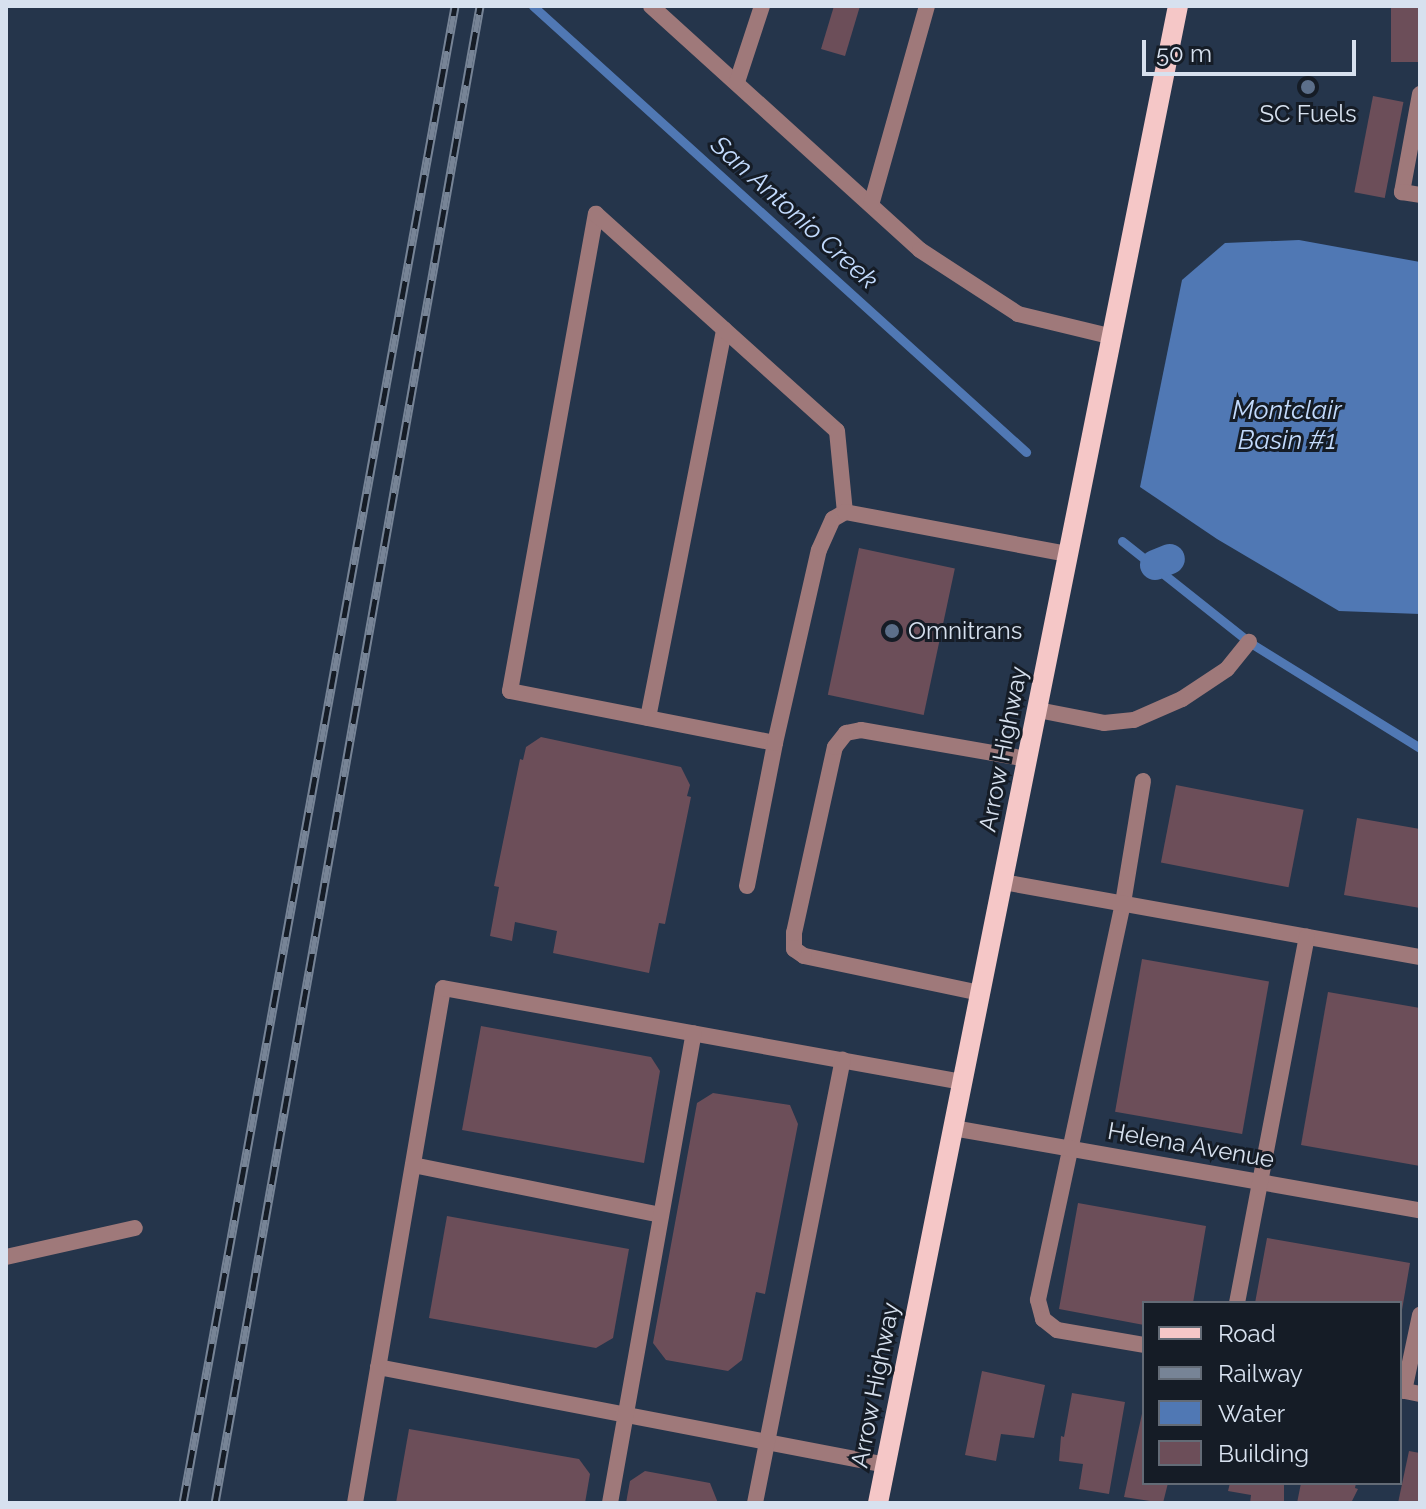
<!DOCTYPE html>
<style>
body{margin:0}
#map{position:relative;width:1426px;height:1509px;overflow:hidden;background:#25354b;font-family:Raleway,sans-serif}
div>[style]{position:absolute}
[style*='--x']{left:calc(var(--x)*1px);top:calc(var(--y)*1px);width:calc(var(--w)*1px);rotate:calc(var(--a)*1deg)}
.water>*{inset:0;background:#5078b4}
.stream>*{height:9px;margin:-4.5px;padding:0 4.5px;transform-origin:4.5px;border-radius:4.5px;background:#5078b4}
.canal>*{height:30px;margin:-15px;padding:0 15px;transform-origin:15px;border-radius:15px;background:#5078b4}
.building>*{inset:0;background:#6c4e59;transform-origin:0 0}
.service>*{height:16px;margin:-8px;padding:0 8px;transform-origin:8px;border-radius:8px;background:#9f797a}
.primary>*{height:20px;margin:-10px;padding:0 10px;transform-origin:10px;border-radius:10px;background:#f5c7c7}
.rail>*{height:9px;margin-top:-4.5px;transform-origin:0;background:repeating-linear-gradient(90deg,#151c26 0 18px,#778496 0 36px);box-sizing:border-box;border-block:2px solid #778496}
.dots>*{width:22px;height:22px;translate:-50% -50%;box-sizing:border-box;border:4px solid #151c26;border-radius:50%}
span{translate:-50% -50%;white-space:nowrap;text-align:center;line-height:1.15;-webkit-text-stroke:6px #151c26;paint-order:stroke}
.poi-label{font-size:24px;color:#d7e1ef}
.left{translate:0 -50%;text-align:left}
.street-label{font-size:24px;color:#d7e1ef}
.water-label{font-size:26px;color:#c2dafc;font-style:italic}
.frame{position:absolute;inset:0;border:8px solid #d7e1ef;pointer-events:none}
.legend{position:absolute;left:1142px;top:1301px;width:260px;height:184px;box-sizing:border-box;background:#151c26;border:2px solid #636b76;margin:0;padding:10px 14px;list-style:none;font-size:24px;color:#d7e1ef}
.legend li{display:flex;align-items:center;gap:16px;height:40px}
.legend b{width:40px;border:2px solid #636b76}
.scale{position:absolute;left:1142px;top:40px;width:214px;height:36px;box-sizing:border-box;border:4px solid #d7e1ef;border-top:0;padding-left:10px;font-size:24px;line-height:28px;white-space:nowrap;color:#d7e1ef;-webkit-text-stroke:6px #151c26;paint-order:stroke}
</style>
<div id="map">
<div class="water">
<i style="clip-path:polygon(1299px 240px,1420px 262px,1420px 614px,1339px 611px,1217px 539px,1140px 487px,1182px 280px,1225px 243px)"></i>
</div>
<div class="stream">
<i style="--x:533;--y:6;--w:665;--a:42.13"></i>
<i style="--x:1122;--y:541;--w:162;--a:38.5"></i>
<i style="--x:1249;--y:642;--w:201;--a:31.8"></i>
</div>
<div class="canal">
<i style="--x:1155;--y:565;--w:16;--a:-22"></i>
</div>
<div class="building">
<i style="clip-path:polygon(834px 6px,860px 6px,845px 56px,821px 49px)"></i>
<i style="left:1391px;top:6px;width:28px;height:56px"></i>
<i style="left:1373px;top:96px;width:31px;height:98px;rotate:11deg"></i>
<i style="left:859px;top:548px;width:98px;height:150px;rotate:12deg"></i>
<i style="clip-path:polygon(541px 737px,681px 767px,690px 785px,687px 796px,691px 797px,665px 924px,659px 923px,649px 973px,553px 953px,557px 931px,515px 922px,512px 941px,490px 936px,499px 887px,494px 886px,520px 759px,523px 760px,526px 747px)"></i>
<i style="left:1176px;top:785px;width:130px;height:79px;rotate:11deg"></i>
<i style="clip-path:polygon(1357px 818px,1420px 829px,1420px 908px,1344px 895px)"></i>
<i style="left:1142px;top:959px;width:129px;height:155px;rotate:10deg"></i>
<i style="clip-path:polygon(1328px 992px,1420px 1008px,1420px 1166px,1301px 1145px)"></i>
<i style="clip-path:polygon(481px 1026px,651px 1057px,660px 1071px,644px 1163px,462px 1130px)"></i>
<i style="clip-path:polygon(713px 1093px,790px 1105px,798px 1124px,765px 1294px,756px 1292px,742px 1360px,728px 1371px,666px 1360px,653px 1343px,697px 1103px)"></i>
<i style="clip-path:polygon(1078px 1203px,1206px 1226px,1193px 1303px,1144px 1303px,1144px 1325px,1059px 1309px)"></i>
<i style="clip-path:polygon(447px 1216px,629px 1249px,613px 1338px,596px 1348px,429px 1318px)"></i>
<i style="clip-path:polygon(1267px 1238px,1410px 1263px,1402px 1310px,1400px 1303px,1255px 1303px)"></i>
<i style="clip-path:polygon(982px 1371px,1045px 1385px,1034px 1438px,1001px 1434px,996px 1461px,965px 1455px)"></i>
<i style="clip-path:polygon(1072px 1393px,1125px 1402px,1109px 1494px,1079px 1489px,1083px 1464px,1059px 1461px,1061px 1436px,1064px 1437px)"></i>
<i style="clip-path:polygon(1143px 1409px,1144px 1483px,1168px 1483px,1163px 1503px,1124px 1497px)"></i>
<i style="clip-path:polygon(409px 1429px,579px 1459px,590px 1474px,585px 1503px,396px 1503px)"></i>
<i style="clip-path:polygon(1409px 1451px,1420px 1453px,1420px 1503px,1398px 1503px)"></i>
<i style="clip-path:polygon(645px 1471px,710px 1483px,718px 1503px,626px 1503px,630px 1481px)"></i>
<i style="clip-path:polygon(1230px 1483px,1284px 1483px,1284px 1503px,1250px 1503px,1251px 1495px,1228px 1491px)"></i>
<i style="clip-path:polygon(1301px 1483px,1356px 1483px,1355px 1488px,1358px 1489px,1351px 1503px,1297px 1503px)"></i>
</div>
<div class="service">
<i style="--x:651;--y:6;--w:363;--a:42.2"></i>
<i style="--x:920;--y:250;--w:117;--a:33.1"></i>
<i style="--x:1018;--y:314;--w:98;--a:13.6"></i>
<i style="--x:737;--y:82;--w:80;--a:-71.8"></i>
<i style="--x:1420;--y:94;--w:100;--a:100.4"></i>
<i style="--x:1402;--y:192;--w:18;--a:9"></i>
<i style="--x:871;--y:205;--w:207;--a:-74.3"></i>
<i style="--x:1038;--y:710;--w:67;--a:11.1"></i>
<i style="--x:1104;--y:723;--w:30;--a:-6"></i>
<i style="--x:1134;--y:720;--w:52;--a:-23.6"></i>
<i style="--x:1182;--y:699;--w:54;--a:-33.7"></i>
<i style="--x:1227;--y:669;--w:35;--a:-51"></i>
<i style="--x:648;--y:718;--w:396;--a:-78.9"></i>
<i style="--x:775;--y:743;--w:270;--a:-168.9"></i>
<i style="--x:510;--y:691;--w:485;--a:-79.8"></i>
<i style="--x:596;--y:214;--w:324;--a:42"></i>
<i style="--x:837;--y:431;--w:81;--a:84.4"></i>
<i style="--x:1143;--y:781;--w:124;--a:99.3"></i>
<i style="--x:1123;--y:903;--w:406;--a:102.1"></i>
<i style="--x:1038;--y:1300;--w:20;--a:75"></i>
<i style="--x:1043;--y:1319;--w:18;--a:38"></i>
<i style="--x:1057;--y:1330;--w:88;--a:9.8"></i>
<i style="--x:1003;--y:882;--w:424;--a:10.2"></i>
<i style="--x:747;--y:886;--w:146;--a:-78.9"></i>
<i style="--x:775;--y:743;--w:198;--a:-77.2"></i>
<i style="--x:819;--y:550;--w:34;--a:-66"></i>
<i style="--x:833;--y:519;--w:14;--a:-30"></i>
<i style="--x:845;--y:512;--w:227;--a:10.7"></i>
<i style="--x:980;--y:993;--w:180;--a:-168.1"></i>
<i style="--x:804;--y:956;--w:12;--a:-145"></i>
<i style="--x:794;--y:949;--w:16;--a:-90"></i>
<i style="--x:794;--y:933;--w:190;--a:-77.6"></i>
<i style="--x:835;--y:747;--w:18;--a:-52"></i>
<i style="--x:846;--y:733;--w:15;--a:-11"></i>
<i style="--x:861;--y:730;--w:169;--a:9.9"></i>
<i style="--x:953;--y:1128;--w:474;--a:10"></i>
<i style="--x:413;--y:1165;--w:253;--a:11.4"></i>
<i style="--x:6;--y:1257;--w:132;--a:-12.7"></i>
<i style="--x:1237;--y:1303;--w:373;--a:-79.2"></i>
<i style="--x:378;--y:1367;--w:517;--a:10.92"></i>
<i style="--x:1400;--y:1390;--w:20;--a:11"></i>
<i style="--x:1404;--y:1391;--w:78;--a:-78.1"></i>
<i style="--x:355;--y:1503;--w:522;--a:-80.3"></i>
<i style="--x:443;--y:988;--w:527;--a:10.27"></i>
<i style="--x:610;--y:1503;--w:477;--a:-79.9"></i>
<i style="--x:755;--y:1503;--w:452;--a:-78.8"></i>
</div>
<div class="primary">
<i style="--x:878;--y:1503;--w:1527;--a:-78.67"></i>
</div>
<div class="rail">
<i style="--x:183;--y:1503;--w:1522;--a:-79.7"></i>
<i style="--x:215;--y:1503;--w:1520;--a:-79.96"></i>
</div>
<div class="dots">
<i style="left:1308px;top:87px;background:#5c6f8a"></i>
<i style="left:892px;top:631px;background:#5c6f8a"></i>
</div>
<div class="poi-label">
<span style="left:1308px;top:114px">SC Fuels</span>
<span class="left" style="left:908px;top:631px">Omnitrans</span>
</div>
<div class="street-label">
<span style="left:1003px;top:749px;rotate:-79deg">Arrow Highway</span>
<span style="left:1191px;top:1145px;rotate:10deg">Helena Avenue</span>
<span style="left:875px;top:1385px;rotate:-79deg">Arrow Highway</span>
</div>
<div class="water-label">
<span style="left:794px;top:213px;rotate:42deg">San Antonio Creek</span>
<span style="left:1287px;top:426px">Montclair<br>Basin #1</span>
</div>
<div class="frame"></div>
<ul class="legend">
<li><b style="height:10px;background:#f5c7c7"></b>Road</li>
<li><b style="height:10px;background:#778496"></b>Railway</li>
<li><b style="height:22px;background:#5078b4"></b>Water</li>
<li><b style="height:22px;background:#6c4e59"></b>Building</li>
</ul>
<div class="scale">50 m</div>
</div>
